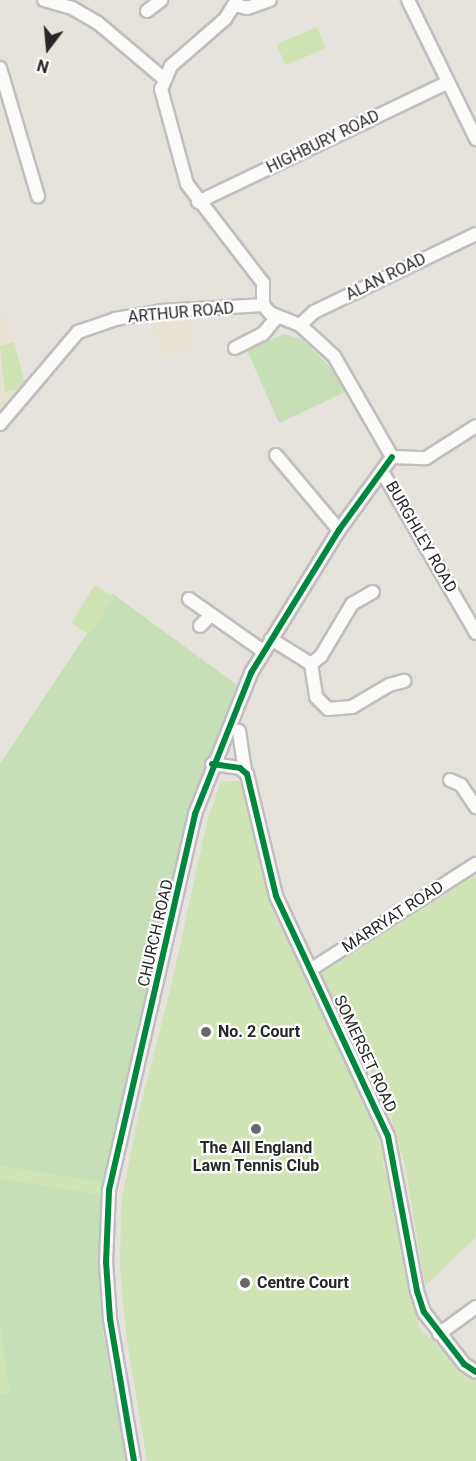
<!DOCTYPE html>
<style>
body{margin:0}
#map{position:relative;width:476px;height:1461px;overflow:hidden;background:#e6e2dc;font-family:Roboto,sans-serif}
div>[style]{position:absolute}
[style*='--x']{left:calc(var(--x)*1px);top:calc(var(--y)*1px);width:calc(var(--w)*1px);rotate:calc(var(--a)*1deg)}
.education>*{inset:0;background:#e8e2d2}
.green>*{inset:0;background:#c6dfb7}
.pitch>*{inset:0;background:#cfe3b4;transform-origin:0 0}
.roads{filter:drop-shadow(2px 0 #c0bebe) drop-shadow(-2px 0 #c0bebe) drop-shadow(0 2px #c0bebe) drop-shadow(0 -2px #c0bebe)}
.minor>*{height:12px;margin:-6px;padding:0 6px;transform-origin:6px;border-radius:6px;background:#fbfbfa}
.cycleway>*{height:6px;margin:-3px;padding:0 3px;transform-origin:3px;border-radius:3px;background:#00873e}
.dots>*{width:16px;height:16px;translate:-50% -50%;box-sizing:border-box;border:3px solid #fff;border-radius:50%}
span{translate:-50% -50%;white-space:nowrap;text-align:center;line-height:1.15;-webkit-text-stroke:4.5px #fff;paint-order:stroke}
.street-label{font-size:16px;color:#272727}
.poi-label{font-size:16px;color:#272727;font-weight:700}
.left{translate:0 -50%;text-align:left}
.north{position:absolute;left:18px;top:18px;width:60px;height:60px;-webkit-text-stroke:4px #fff;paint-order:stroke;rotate:196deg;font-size:16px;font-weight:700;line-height:24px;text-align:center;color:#272727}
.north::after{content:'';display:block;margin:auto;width:21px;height:27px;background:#272727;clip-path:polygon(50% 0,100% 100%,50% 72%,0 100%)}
</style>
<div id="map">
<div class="education">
<i style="clip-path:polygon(4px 311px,25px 384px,0 412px,0 312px)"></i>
<i style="clip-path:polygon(189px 318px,191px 350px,160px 356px,153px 322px)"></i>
</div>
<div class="green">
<i style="clip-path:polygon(284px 334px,302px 339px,331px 368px,345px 392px,279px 423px,247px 350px)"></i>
<i style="clip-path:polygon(113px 594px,237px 685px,193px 801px,102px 1189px,99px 1231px,103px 1332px,126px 1461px,0 1461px,0 1393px,9px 1392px,0 1327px,0 764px)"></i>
</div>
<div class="pitch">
<i style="left:317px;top:27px;width:23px;height:44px;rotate:67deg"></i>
<i style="clip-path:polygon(14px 342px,26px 387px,5px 392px,0 346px)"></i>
<i style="left:95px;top:585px;width:22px;height:45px;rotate:32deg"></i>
<i style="clip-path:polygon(221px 781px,240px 781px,273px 912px,370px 1106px,386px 1160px,382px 1161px,386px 1176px,390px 1176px,406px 1277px,420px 1318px,418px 1327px,476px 1381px,476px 1461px,147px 1461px,126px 1334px,120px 1268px,121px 1203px,139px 1112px,172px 983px,206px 826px)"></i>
<i style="clip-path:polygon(476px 875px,476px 1237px,425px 1286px,405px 1165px,386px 1101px,321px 974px)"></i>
<i style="left:103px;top:1182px;width:13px;height:103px;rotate:99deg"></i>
<i style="clip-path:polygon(0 1327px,9px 1392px,0 1393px)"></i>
</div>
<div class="roads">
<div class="minor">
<i style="--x:44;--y:0;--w:29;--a:16"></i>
<i style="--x:72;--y:8;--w:30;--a:30"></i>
<i style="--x:98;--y:23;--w:85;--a:40.2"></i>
<i style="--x:237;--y:0;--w:22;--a:122"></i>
<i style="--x:225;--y:19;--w:72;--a:139"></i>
<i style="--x:171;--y:66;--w:25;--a:113"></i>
<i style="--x:161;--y:89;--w:98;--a:74.7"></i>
<i style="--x:187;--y:184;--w:125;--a:52.5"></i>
<i style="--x:263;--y:283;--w:22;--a:90"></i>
<i style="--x:408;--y:0;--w:155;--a:63.9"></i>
<i style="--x:235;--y:5;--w:12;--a:14"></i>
<i style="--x:247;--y:8;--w:24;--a:-19"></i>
<i style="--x:147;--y:11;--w:18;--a:-38"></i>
<i style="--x:0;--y:68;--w:134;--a:73.5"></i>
<i style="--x:198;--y:202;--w:277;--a:-25.6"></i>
<i style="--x:263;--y:305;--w:11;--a:49"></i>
<i style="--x:270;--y:313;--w:32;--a:22"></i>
<i style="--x:300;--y:325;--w:46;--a:42.4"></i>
<i style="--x:334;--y:356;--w:116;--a:60.1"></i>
<i style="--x:300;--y:325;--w:19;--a:-43"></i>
<i style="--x:314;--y:312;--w:180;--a:-25.7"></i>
<i style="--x:235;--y:348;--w:31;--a:-27"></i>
<i style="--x:263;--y:334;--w:22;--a:-51"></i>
<i style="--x:0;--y:424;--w:121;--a:-49.7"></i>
<i style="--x:78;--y:332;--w:39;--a:-19"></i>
<i style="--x:115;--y:319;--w:49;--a:-9.5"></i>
<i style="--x:163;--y:311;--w:100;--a:-3.4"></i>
<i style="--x:276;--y:455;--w:98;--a:50"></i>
<i style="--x:392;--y:457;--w:34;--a:2"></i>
<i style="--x:426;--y:458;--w:59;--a:-32.6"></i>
<i style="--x:383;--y:473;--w:185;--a:59.8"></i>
<i style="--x:189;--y:599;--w:90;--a:35.1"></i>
<i style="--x:200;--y:626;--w:14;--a:-45"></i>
<i style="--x:271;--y:639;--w:47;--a:32"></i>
<i style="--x:311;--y:664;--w:33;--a:81"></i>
<i style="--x:316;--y:697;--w:17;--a:45"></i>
<i style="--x:328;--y:709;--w:24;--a:-5"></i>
<i style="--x:352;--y:707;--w:43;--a:-30.7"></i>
<i style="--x:389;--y:685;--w:16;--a:-15"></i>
<i style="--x:311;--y:664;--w:13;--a:-39"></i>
<i style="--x:321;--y:656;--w:61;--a:-59.2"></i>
<i style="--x:352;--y:604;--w:24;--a:-30"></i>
<i style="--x:239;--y:731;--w:40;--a:81.5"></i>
<i style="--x:212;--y:764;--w:28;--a:8"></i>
<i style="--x:240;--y:768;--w:9;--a:41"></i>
<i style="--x:247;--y:774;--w:125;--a:76.6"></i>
<i style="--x:276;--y:896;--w:265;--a:65"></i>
<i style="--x:388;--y:1136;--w:158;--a:79.4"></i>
<i style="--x:417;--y:1291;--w:22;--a:72"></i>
<i style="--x:424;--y:1312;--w:66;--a:52.4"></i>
<i style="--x:464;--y:1364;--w:14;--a:34"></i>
<i style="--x:450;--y:780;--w:12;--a:24"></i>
<i style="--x:461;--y:785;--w:27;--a:56"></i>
<i style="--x:310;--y:970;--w:197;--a:-32.6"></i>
<i style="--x:439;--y:1334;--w:46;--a:-36.1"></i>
<i style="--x:134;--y:1461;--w:144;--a:-99.6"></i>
<i style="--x:110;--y:1319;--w:57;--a:-94"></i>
<i style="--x:106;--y:1262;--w:72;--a:-87.6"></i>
<i style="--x:109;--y:1190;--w:386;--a:-77.1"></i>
<i style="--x:195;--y:814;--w:152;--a:-68.3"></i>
<i style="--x:251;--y:673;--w:168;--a:-58.4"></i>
<i style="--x:339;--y:530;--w:90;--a:-54"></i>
</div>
</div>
<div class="cycleway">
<i style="--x:212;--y:764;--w:28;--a:8"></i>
<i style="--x:240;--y:768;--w:9;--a:41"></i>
<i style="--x:247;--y:774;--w:125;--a:76.6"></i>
<i style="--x:276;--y:896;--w:265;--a:65"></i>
<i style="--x:388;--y:1136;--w:158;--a:79.4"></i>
<i style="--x:417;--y:1291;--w:22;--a:72"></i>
<i style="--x:424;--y:1312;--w:66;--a:52.4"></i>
<i style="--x:464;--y:1364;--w:14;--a:34"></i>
<i style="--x:134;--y:1461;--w:144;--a:-99.6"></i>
<i style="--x:110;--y:1319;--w:57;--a:-94"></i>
<i style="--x:106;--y:1262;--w:72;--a:-87.6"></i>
<i style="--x:109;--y:1190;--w:386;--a:-77.1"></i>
<i style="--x:195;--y:814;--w:152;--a:-68.3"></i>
<i style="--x:251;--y:673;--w:168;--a:-58.4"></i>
<i style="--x:339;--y:530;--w:90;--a:-54"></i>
</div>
<div class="dots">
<i style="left:206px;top:1032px;background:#6a6866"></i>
<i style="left:256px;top:1129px;background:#6a6866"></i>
<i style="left:245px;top:1283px;background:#6a6866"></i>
</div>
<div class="street-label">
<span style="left:323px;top:142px;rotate:-26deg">HIGHBURY ROAD</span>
<span style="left:386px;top:277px;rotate:-26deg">ALAN ROAD</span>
<span style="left:181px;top:313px;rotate:-5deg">ARTHUR ROAD</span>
<span style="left:421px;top:537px;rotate:60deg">BURGHLEY ROAD</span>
<span style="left:393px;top:917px;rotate:-33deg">MARRYAT ROAD</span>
<span style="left:156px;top:933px;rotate:-77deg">CHURCH ROAD</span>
<span style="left:365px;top:1054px;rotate:65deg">SOMERSET ROAD</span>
</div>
<div class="poi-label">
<span class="left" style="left:218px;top:1032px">No. 2 Court</span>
<span style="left:256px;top:1157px">The All England<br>Lawn Tennis Club</span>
<span class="left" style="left:257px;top:1283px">Centre Court</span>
</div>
<div class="north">N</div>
</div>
